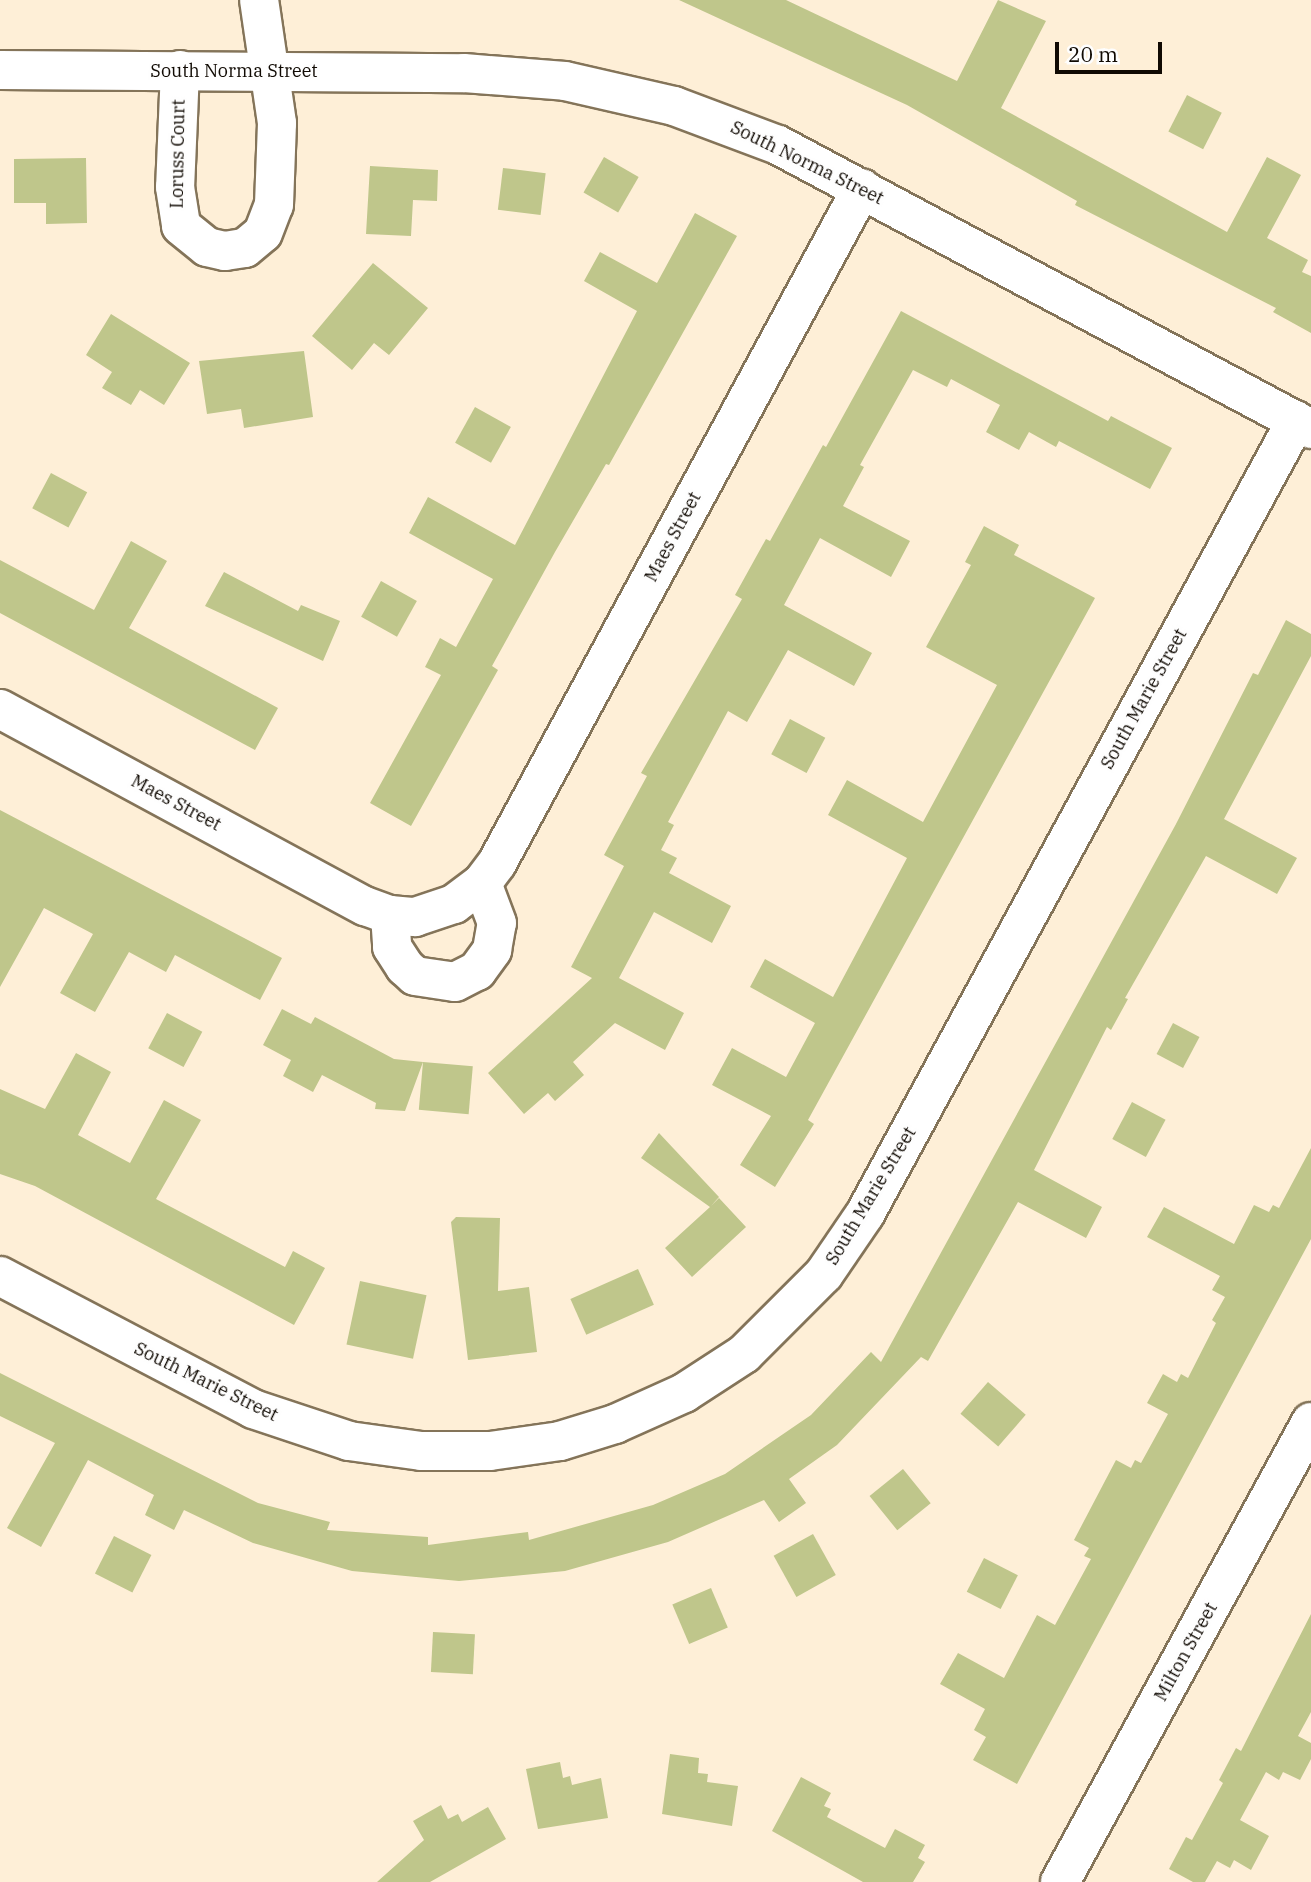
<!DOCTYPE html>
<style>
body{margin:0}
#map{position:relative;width:1311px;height:1882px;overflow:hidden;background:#feefd7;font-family:"IBM Plex Serif",serif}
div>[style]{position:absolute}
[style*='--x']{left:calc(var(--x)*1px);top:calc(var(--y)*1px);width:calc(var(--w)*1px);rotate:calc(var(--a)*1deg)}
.building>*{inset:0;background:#bfc68b;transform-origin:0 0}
.roads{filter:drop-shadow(2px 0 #847459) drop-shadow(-2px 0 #847459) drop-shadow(0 2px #847459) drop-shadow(0 -2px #847459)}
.minor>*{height:38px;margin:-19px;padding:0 19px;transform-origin:19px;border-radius:19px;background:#fff}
span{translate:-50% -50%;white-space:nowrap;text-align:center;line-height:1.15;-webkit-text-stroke:6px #fefefe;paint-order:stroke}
.street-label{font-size:18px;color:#100a03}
.scale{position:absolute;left:1055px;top:42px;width:107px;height:32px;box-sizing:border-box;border:4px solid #100a03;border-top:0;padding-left:9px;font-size:21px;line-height:24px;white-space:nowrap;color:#100a03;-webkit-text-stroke:5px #fefefe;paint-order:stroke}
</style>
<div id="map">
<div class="building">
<i style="clip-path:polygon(679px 0,786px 0,957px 81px,998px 0,1046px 21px,1001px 108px,1227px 232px,1267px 157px,1301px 175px,1267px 238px,1308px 260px,1302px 272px,1311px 276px,1311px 333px,1273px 312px,1276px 308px,1075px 205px,1077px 201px,907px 105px)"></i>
<i style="left:1187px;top:95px;width:39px;height:41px;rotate:27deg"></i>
<i style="left:604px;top:157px;width:40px;height:41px;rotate:30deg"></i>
<i style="clip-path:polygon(86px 158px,87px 223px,46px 224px,46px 203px,14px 203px,14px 159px)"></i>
<i style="clip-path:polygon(370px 166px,438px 170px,437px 201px,413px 200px,411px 236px,366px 234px)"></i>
<i style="left:503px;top:168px;width:43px;height:42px;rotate:7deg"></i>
<i style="clip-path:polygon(695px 213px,737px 236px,609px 465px,606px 464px,555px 552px,492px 666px,498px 670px,411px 826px,370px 803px,441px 675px,425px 667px,440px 638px,456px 647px,493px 579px,409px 533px,428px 497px,515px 545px,637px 311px,584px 281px,600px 252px,657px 283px)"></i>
<i style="clip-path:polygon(373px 263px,428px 308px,389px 355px,374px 343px,352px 370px,312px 336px)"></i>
<i style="clip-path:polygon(901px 311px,1108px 421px,1111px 416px,1172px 448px,1150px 489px,1059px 441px,1056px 447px,1029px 432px,1019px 450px,986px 432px,1000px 405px,951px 379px,947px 387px,913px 370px,860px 465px,864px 467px,843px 506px,910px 541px,891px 577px,820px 538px,784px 605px,872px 653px,854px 686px,788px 650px,747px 722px,728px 711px,668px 822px,674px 825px,661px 850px,677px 858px,669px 873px,731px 906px,712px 943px,654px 912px,619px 978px,684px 1013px,665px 1050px,615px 1023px,573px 1062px,584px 1075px,555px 1101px,548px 1093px,524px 1114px,488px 1073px,592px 978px,571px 967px,624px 866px,604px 855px,647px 776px,641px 773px,742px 599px,735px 595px,766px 539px,770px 541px,823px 445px,826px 447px)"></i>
<i style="clip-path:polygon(111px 314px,190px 363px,164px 405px,140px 390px,131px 405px,102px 388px,112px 372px,86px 355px)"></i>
<i style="clip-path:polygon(304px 351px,313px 417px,244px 428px,241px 409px,207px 414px,199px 361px)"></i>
<i style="left:475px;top:407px;width:41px;height:41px;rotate:29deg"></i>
<i style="left:51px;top:473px;width:41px;height:40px;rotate:28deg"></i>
<i style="clip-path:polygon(984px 526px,1019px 545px,1014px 555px,1095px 598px,808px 1120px,814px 1124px,775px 1187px,740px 1165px,771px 1116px,712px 1085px,732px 1048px,786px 1077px,815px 1023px,750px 987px,765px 959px,833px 997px,907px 858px,828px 815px,847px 780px,923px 822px,997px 685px,926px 647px,971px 565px,965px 562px)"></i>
<i style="clip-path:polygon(131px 541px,167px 561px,129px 628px,278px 708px,255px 750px,0 613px,0 560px,94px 610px)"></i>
<i style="clip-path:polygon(224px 572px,298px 611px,301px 605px,340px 621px,323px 661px,205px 606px)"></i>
<i style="left:381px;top:581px;width:41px;height:41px;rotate:29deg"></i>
<i style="clip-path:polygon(1286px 620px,1311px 634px,1311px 656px,1224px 819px,1297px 858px,1277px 894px,1206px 856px,1125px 998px,1128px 999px,1111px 1030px,1107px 1027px,1034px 1170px,1102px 1207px,1086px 1238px,1018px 1202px,928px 1361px,921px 1357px,837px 1445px,789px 1479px,806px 1503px,779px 1522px,764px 1500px,668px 1542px,565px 1571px,459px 1581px,352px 1571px,253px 1543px,184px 1510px,174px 1530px,145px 1515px,154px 1495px,88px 1460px,41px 1547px,7px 1528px,55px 1443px,0 1416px,0 1373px,258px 1503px,330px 1522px,327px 1530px,428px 1537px,428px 1545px,528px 1532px,529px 1540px,653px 1505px,725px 1474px,811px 1415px,871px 1352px,881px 1362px,1176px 824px,1253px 673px,1258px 675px)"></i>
<i style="left:790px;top:719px;width:40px;height:40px;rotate:28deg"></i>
<i style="clip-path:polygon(0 810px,282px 958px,260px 1000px,175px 955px,166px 972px,129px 952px,95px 1012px,60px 993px,93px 934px,44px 908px,0 987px)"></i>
<i style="clip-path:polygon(282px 1009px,311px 1024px,315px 1017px,394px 1059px,423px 1062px,405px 1111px,375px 1109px,376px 1103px,322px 1075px,313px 1092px,283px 1076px,291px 1060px,263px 1045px)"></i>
<i style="left:167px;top:1013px;width:40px;height:40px;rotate:28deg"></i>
<i style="left:1173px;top:1023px;width:30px;height:35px;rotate:28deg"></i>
<i style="clip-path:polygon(76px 1053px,111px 1072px,78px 1135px,130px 1163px,164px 1100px,201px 1120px,156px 1199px,285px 1267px,293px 1251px,325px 1268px,294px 1325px,35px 1186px,0 1174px,0 1089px,45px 1109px)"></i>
<i style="left:423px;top:1062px;width:50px;height:48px;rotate:5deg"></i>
<i style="left:1132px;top:1102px;width:38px;height:42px;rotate:28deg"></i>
<i style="clip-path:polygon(659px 1133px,719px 1197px,711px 1206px,719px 1198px,746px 1227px,692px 1277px,665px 1248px,710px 1207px,641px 1158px)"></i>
<i style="clip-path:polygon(1311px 1148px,1311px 1239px,1017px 1784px,973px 1760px,986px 1737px,974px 1730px,985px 1709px,940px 1684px,958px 1653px,1004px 1678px,1037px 1615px,1055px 1625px,1091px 1559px,1084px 1556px,1089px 1548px,1074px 1540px,1116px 1460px,1131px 1468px,1135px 1460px,1141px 1463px,1168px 1414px,1147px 1403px,1163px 1374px,1177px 1382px,1181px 1374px,1188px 1378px,1216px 1323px,1212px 1320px,1225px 1297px,1212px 1290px,1220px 1276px,1147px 1237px,1164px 1207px,1234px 1244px,1254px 1205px,1269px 1212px,1273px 1205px,1279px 1208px)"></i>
<i style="clip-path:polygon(456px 1217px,500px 1218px,498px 1291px,529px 1287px,537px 1352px,468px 1360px,451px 1222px)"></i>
<i style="left:638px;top:1269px;width:39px;height:74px;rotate:66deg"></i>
<i style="left:360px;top:1281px;width:68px;height:65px;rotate:12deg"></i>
<i style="left:988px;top:1382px;width:50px;height:42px;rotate:41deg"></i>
<i style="left:903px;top:1469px;width:44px;height:43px;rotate:51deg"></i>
<i style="left:813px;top:1534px;width:47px;height:45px;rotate:61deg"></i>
<i style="left:114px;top:1536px;width:42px;height:42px;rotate:27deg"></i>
<i style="left:984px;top:1558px;width:38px;height:38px;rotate:27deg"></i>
<i style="left:711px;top:1588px;width:43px;height:42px;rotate:67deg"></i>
<i style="clip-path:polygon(1311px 1614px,1311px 1712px,1298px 1736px,1311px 1743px,1311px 1759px,1300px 1780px,1283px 1772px,1279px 1780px,1266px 1772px,1240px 1820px,1269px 1836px,1251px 1870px,1234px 1860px,1230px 1868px,1217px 1861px,1205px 1882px,1193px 1882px,1169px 1869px,1186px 1837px,1192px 1840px,1223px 1783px,1219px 1780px,1236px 1748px,1241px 1751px)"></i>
<i style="left:433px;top:1632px;width:42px;height:40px;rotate:3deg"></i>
<i style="clip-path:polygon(670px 1754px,699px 1758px,698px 1773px,708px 1774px,707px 1782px,738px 1786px,732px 1826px,662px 1814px)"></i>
<i style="clip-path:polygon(560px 1762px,563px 1778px,570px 1776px,572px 1785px,601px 1778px,608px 1818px,538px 1829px,526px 1769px)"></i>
<i style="clip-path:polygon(801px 1777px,831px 1793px,824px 1806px,831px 1809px,827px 1817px,885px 1848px,895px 1829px,925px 1845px,918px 1858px,925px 1862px,913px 1882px,863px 1882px,772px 1831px)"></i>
<i style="clip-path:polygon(441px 1805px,448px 1819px,458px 1814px,462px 1822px,488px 1807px,506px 1839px,430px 1882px,377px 1882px,424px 1840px,413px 1821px)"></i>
</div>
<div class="roads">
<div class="minor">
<i style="--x:0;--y:70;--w:464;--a:0.4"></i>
<i style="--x:464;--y:73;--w:101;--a:4.5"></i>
<i style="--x:565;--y:81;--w:112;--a:12.9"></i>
<i style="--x:674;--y:106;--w:111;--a:20.6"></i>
<i style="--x:778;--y:145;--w:604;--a:28.05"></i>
<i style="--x:180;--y:70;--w:117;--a:92.4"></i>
<i style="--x:175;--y:187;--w:39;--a:81"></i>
<i style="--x:181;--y:226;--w:33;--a:39"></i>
<i style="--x:207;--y:247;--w:18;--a:13"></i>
<i style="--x:225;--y:251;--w:20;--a:-9"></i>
<i style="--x:245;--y:248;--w:23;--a:-40"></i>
<i style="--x:263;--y:233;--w:30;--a:-69"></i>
<i style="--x:274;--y:205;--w:82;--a:-87.9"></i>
<i style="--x:277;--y:123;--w:124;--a:-98.3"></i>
<i style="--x:0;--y:709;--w:415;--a:28.4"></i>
<i style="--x:365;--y:906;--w:27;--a:20"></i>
<i style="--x:390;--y:915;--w:25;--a:5"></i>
<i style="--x:415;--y:917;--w:41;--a:-18.4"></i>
<i style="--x:454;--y:904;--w:35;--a:-37"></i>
<i style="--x:482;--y:883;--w:25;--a:-53"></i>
<i style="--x:497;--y:863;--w:767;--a:-61.6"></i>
<i style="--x:390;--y:915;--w:32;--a:86"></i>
<i style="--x:392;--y:947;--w:24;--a:57"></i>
<i style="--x:405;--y:967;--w:13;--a:42"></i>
<i style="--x:415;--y:976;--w:40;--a:8.5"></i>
<i style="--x:455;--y:982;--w:25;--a:-27"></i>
<i style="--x:477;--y:971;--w:26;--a:-54"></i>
<i style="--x:492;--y:950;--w:27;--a:-80"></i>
<i style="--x:497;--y:923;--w:43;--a:-110.6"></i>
<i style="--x:0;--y:1276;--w:286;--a:27.7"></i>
<i style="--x:253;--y:1409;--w:101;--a:18.4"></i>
<i style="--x:349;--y:1441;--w:73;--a:7.9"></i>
<i style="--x:421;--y:1451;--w:69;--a:0"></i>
<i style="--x:490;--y:1451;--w:71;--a:-8.1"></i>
<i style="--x:560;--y:1441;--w:58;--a:-17.2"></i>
<i style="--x:615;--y:1424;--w:76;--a:-24.2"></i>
<i style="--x:684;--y:1393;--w:72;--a:-33"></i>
<i style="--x:744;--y:1354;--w:113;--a:-45"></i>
<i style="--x:824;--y:1274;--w:73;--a:-55.7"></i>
<i style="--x:865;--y:1214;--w:903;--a:-61.48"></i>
<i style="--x:1060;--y:1882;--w:524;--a:-61.38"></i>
</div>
</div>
<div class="street-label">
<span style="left:234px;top:71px">South Norma Street</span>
<span style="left:178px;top:154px;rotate:-89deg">Loruss Court</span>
<span style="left:807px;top:163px;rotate:26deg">South Norma Street</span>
<span style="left:673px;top:537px;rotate:-62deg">Maes Street</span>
<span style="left:1144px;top:699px;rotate:-61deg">South Marie Street</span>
<span style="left:176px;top:803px;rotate:28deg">Maes Street</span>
<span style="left:871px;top:1196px;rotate:-59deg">South Marie Street</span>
<span style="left:206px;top:1382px;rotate:26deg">South Marie Street</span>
<span style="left:1186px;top:1652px;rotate:-61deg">Milton Street</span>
</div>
<div class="scale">20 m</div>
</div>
